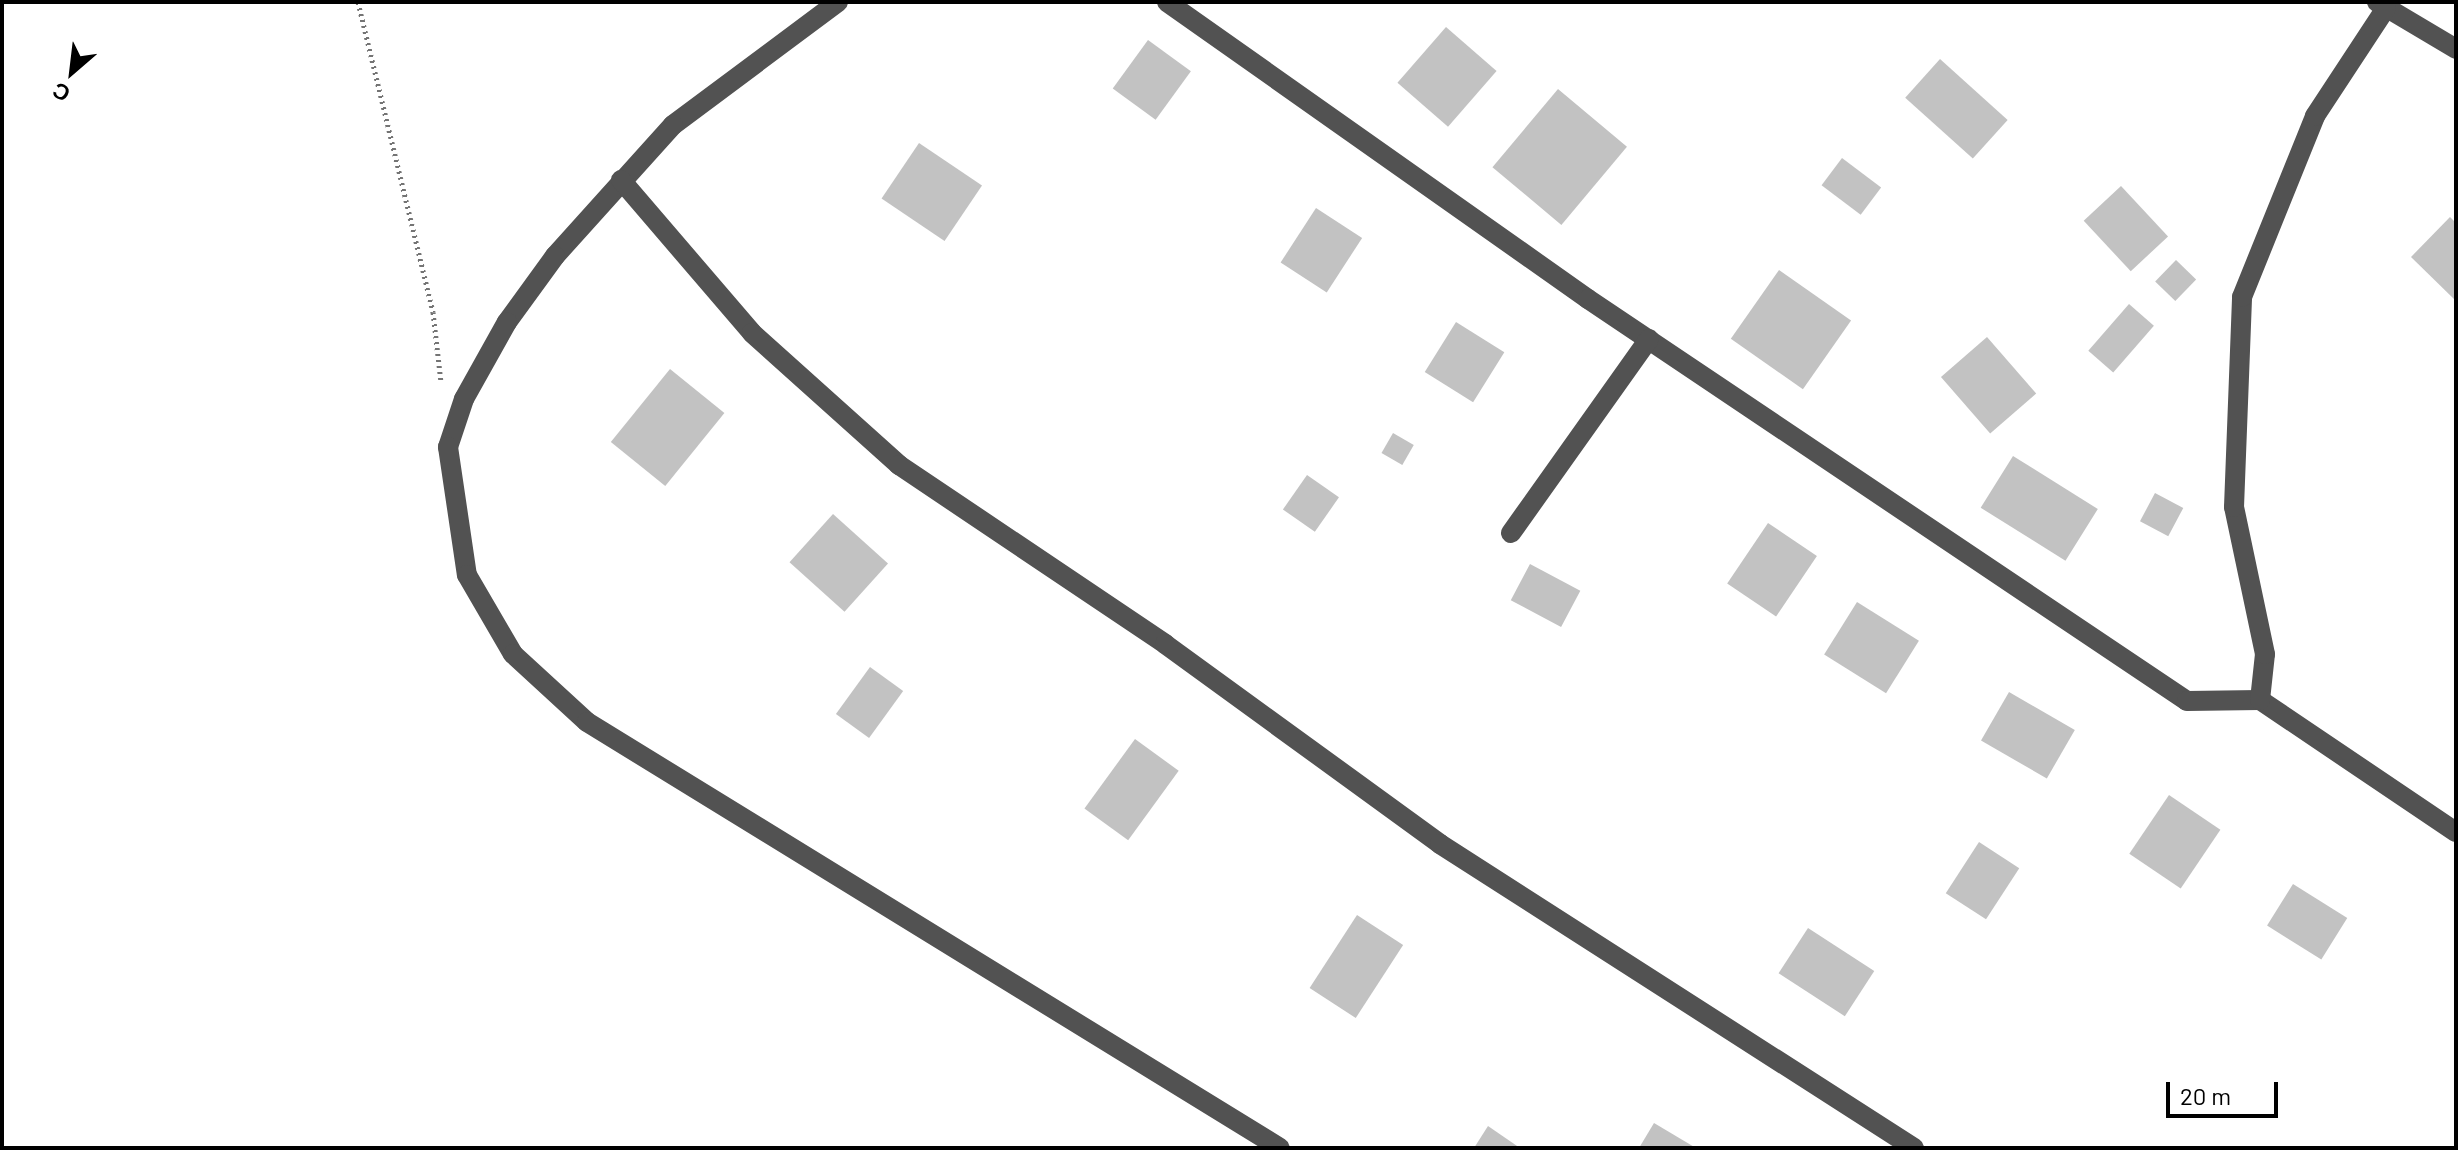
<!DOCTYPE html>
<meta charset="utf-8">
<style>
body{margin:0}
#map{position:relative;width:2458px;height:1150px;overflow:hidden;background:#fff;font-family:Barlow,sans-serif}
div>[style]{position:absolute}
[style*='--x']{left:calc(var(--x)*1px);top:calc(var(--y)*1px);width:calc(var(--w)*1px);rotate:calc(var(--a)*1deg)}
.building>*{inset:0;background:#c2c2c2;transform-origin:0 0}
.path>*{height:5px;margin-top:-2.5px;transform-origin:0;background:repeating-linear-gradient(90deg,#747474 0 2px,transparent 0 6px)}
.minor>*{height:20px;margin:-10px;padding:0 10px;transform-origin:10px;border-radius:10px;background:#525252}
span{translate:-50% -50%;white-space:nowrap;text-align:center;line-height:1.15;-webkit-text-stroke:8px #fff;paint-order:stroke}
.frame{position:absolute;inset:0;border:4px solid #000;pointer-events:none}
.north{position:absolute;left:32px;top:32px;width:80px;height:80px;-webkit-text-stroke:6px #fff;paint-order:stroke;rotate:208deg;font-size:22px;font-weight:700;line-height:32px;text-align:center;color:#000}
.north::after{content:'';display:block;margin:auto;width:28px;height:36px;background:#000;clip-path:polygon(50% 0,100% 100%,50% 72%,0 100%)}
.scale{position:absolute;left:2166px;top:1082px;width:112px;height:36px;box-sizing:border-box;border:4px solid #000;border-top:0;padding-left:10px;font-size:24px;line-height:28px;white-space:nowrap;color:#000;-webkit-text-stroke:6px #fff;paint-order:stroke}
</style>
<div id="map">
<div class="building">
<i style="left:1446px;top:27px;width:67px;height:74px;rotate:41deg"></i>
<i style="left:1148px;top:40px;width:53px;height:60px;rotate:36deg"></i>
<i style="left:1940px;top:59px;width:91px;height:52px;rotate:42deg"></i>
<i style="left:1558px;top:89px;width:90px;height:102px;rotate:40deg"></i>
<i style="left:919px;top:143px;width:76px;height:67px;rotate:34deg"></i>
<i style="left:1842px;top:158px;width:49px;height:34px;rotate:37deg"></i>
<i style="left:2121px;top:186px;width:69px;height:51px;rotate:47deg"></i>
<i style="left:1316px;top:208px;width:55px;height:65px;rotate:33deg"></i>
<i style="clip-path:polygon(2450px 217px,2456px 223px,2456px 301px,2411px 257px)"></i>
<i style="left:2176px;top:260px;width:28px;height:30px;rotate:44deg"></i>
<i style="left:1779px;top:270px;width:88px;height:84px;rotate:35deg"></i>
<i style="left:2129px;top:304px;width:33px;height:62px;rotate:41deg"></i>
<i style="left:1456px;top:322px;width:57px;height:59px;rotate:32deg"></i>
<i style="left:1987px;top:337px;width:75px;height:61px;rotate:49deg"></i>
<i style="left:670px;top:369px;width:70px;height:94px;rotate:39deg"></i>
<i style="left:1393px;top:433px;width:24px;height:23px;rotate:30deg"></i>
<i style="left:2013px;top:456px;width:100px;height:61px;rotate:32deg"></i>
<i style="left:1307px;top:475px;width:39px;height:42px;rotate:35deg"></i>
<i style="left:2155px;top:493px;width:32px;height:32px;rotate:28deg"></i>
<i style="left:833px;top:514px;width:74px;height:65px;rotate:42deg"></i>
<i style="left:1768px;top:523px;width:59px;height:73px;rotate:34deg"></i>
<i style="left:1530px;top:564px;width:57px;height:41px;rotate:28deg"></i>
<i style="left:1857px;top:602px;width:73px;height:62px;rotate:32deg"></i>
<i style="left:870px;top:667px;width:41px;height:58px;rotate:36deg"></i>
<i style="left:2009px;top:692px;width:76px;height:56px;rotate:30deg"></i>
<i style="left:1135px;top:739px;width:54px;height:86px;rotate:36deg"></i>
<i style="left:2169px;top:795px;width:62px;height:71px;rotate:34deg"></i>
<i style="left:1979px;top:842px;width:48px;height:61px;rotate:33deg"></i>
<i style="left:2293px;top:884px;width:64px;height:49px;rotate:32deg"></i>
<i style="left:1357px;top:915px;width:55px;height:87px;rotate:33deg"></i>
<i style="left:1808px;top:928px;width:79px;height:54px;rotate:33deg"></i>
<i style="clip-path:polygon(1654px 1123px,1696px 1148px,1639px 1148px)"></i>
<i style="clip-path:polygon(1488px 1126px,1520px 1148px,1474px 1148px)"></i>
</div>
<div class="path">
<i style="--x:358;--y:2;--w:319;--a:76.4"></i>
<i style="--x:433;--y:312;--w:70;--a:83.5"></i>
</div>
<div class="minor">
<i style="--x:838;--y:2;--w:206;--a:143.3"></i>
<i style="--x:673;--y:125;--w:176;--a:132"></i>
<i style="--x:555;--y:256;--w:82;--a:126"></i>
<i style="--x:507;--y:322;--w:88;--a:119.2"></i>
<i style="--x:464;--y:399;--w:51;--a:108.4"></i>
<i style="--x:448;--y:447;--w:129;--a:81.6"></i>
<i style="--x:467;--y:575;--w:91;--a:59.8"></i>
<i style="--x:513;--y:654;--w:100;--a:42.6"></i>
<i style="--x:587;--y:722;--w:813;--a:31.58"></i>
<i style="--x:1167;--y:2;--w:515;--a:35.2"></i>
<i style="--x:1588;--y:299;--w:721;--a:33.87"></i>
<i style="--x:2187;--y:701;--w:73;--a:-0.8"></i>
<i style="--x:2260;--y:700;--w:236;--a:34"></i>
<i style="--x:2377;--y:2;--w:92;--a:30.7"></i>
<i style="--x:621;--y:180;--w:201;--a:49.4"></i>
<i style="--x:752;--y:333;--w:198;--a:41.9"></i>
<i style="--x:899;--y:465;--w:321;--a:33.9"></i>
<i style="--x:1165;--y:644;--w:340;--a:36"></i>
<i style="--x:1440;--y:844;--w:563;--a:32.67"></i>
<i style="--x:1511;--y:533;--w:238;--a:-54.6"></i>
<i style="--x:2260;--y:700;--w:46;--a:-83.8"></i>
<i style="--x:2265;--y:654;--w:150;--a:-101.9"></i>
<i style="--x:2234;--y:507;--w:210;--a:-87.8"></i>
<i style="--x:2242;--y:297;--w:195;--a:-68"></i>
<i style="--x:2315;--y:116;--w:129;--a:-56.7"></i>
</div>
<div class="frame"></div>
<div class="north">С</div>
<div class="scale">20 m</div>
</div>
